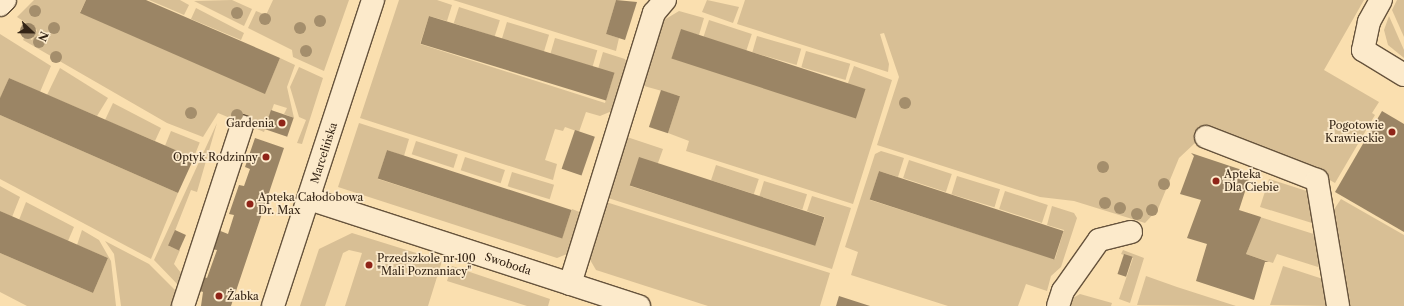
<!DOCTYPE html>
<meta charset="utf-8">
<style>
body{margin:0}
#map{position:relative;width:1404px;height:306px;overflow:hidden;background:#fadfaf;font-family:"Libre Caslon Text",serif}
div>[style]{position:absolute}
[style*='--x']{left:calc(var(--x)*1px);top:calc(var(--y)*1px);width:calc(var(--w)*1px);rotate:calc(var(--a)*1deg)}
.green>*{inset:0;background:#d8bf95;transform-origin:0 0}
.building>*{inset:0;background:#9b8565;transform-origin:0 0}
.round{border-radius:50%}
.roads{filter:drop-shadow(1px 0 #66533c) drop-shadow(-1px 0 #66533c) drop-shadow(0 1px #66533c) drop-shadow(0 -1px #66533c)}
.minor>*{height:22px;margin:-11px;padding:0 11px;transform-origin:11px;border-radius:11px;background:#fceacb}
.trees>*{width:12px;height:12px;margin:-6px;border-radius:50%;background:#a48e6c}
.dots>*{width:11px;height:11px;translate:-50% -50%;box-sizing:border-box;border:2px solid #fceacb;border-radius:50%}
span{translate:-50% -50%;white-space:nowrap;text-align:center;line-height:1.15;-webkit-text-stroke:3.5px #fceacb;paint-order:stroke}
.poi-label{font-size:11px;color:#342415}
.right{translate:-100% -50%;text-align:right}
.left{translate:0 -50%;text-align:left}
.street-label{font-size:11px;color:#342415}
.north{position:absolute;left:12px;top:12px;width:40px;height:40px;-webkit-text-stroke:3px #fceacb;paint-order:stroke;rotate:112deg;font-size:11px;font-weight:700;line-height:16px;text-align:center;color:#342415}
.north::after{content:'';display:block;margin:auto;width:14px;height:18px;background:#342415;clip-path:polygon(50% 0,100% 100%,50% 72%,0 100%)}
</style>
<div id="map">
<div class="green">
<i style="clip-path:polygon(34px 0,86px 0,80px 12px,265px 93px,280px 58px,295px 65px,287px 87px,294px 118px,284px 114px,287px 108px,274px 104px,264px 132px,218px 113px,203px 137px,167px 123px,23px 40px,25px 36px,32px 40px,37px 30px,17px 17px)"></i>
<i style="clip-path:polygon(149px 0,180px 0,189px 5px,184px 15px)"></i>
<i style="clip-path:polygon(232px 0,252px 9px,244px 26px,194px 1px)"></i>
<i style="clip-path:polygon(273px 0,349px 0,324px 71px,293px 57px,292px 50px,248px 28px,256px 11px,266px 15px)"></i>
<i style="clip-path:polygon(399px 0,437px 0,452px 5px,447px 21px,429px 16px,420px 44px,605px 103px,614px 74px,598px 69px,603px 52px,625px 59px,628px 65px,612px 111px,600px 116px,586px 112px,579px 132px,565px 127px,563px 131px,555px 129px,545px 160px,557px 164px,553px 180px,360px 118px)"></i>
<i style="clip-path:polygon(453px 0,616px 0,606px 34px,619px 38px,616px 51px)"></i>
<i style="clip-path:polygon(707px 0,739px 7px,733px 23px,702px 12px)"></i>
<i style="clip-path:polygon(745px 0,1364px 0,1324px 70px,1379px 102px,1372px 113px,1375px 115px,1335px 183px,1291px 158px,1284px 160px,1200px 129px,1195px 143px,1179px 158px,1158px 209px,1145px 223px,1074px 201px,1040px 197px,877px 145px,899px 77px,884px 33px,880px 34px,889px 64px,888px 72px,737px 24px)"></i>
<i style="clip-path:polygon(1397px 0,1404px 0,1404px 37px,1392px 10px)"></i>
<i style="left:459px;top:7px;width:43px;height:17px;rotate:18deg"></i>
<i style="clip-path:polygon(196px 8px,244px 33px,241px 40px,191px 19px)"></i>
<i style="clip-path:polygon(679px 11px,704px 18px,699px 35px,681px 30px,672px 58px,856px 117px,848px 83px,854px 66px,892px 80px,853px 204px,686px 151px,689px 141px,668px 133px,680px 96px,644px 86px,664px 20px)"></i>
<i style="clip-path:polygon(1389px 16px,1404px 50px,1404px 58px,1388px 45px,1384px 30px)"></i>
<i style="left:709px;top:20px;width:45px;height:18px;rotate:18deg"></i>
<i style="left:507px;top:22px;width:44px;height:18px;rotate:17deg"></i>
<i style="clip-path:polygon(0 34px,51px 66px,40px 92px,9px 78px,0 99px)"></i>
<i style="left:757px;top:36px;width:46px;height:17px;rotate:16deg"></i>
<i style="left:555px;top:38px;width:44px;height:17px;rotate:16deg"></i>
<i style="left:806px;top:51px;width:46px;height:17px;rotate:16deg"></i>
<i style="clip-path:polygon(299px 67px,323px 78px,302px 144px,297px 143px,306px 120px,299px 117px,290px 87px)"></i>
<i style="clip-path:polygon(60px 68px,108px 98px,97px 116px,47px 95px)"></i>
<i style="clip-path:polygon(113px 103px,161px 128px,155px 141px,105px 120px)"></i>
<i style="clip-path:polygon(0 115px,178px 193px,151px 259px,0 179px)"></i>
<i style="clip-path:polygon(217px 123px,197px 192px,191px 190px,169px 246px,180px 250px,174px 264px,185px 278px,181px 288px,154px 260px)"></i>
<i style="clip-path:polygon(359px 123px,409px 139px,404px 156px,387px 150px,378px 179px,562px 238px,572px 209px,582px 213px,567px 254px,557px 258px,338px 187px)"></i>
<i style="left:171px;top:131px;width:31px;height:16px;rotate:22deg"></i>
<i style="clip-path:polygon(627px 137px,663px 149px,658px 163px,630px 186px,815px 245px,825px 217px,807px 211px,812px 196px,851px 208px,832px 269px,608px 198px)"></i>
<i style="left:416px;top:141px;width:44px;height:14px;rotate:18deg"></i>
<i style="clip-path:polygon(881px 151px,904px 158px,898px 177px,879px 171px,870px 200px,1055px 259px,1064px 230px,1047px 225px,1052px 206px,1074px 213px,1077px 218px,1061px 267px,1051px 276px,1047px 291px,1026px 284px,1018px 306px,948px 306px,851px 275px,858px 252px,845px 247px,875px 154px)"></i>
<i style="left:465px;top:157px;width:42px;height:14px;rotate:18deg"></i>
<i style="left:909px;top:160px;width:45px;height:19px;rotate:18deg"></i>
<i style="left:716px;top:165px;width:45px;height:16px;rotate:18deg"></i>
<i style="left:512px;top:172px;width:44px;height:15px;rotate:17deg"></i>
<i style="left:957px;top:176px;width:45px;height:19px;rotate:17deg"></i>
<i style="clip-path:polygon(1269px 179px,1313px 193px,1317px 218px,1312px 223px,1260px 207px)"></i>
<i style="left:764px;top:181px;width:45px;height:16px;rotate:17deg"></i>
<i style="clip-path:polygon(0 186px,20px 197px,12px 217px,0 211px)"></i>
<i style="left:1005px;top:191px;width:45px;height:19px;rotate:18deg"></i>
<i style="clip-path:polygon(1341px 199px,1404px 235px,1404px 306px,1346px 306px,1329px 217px)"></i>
<i style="clip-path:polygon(26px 202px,74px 227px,68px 241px,19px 220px)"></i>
<i style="clip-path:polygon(606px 202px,830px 273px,820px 306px,708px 306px,596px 270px,589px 258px)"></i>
<i style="clip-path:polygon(1260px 217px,1320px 236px,1324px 263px,1318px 267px,1277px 254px,1273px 263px,1246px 254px)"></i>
<i style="clip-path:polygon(82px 230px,99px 240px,111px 261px,116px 306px,27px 306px,0 292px,0 253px,93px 293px,108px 258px,77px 245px)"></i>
<i style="clip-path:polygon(352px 233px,442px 261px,428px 306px,345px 306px,362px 253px,349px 250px,343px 253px,325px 306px,300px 306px,319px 249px)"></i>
<i style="clip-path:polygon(105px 241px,149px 264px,177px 292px,176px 306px,121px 306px,114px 254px)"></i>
<i style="clip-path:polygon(1123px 250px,1144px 258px,1130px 303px,1119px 299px,1133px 258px,1121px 254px)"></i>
<i style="clip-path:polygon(452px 266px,550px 299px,548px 306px,527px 306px,447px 281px)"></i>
<i style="clip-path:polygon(1283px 266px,1326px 280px,1330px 306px,1270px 305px)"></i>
<i style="clip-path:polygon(1146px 276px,1177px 287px,1236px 306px,1137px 305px)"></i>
<i style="clip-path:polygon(1080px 294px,1112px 303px,1111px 306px,1070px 306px,1073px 298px)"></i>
</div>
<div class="building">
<i style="clip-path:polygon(86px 0,146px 0,280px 58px,265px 94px,80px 13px)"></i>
<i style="clip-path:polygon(616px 0,637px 2px,625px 40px,606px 34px)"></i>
<i style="left:429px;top:16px;width:194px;height:29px;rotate:17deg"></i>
<i class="round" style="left:20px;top:23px;width:16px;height:16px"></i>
<i style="left:681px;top:29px;width:194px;height:31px;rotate:18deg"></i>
<i style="clip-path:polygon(9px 78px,194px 158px,178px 193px,0 115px,0 98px)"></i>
<i style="left:661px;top:90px;width:20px;height:39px;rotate:18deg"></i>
<i style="left:271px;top:110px;width:24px;height:20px;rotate:19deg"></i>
<i style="clip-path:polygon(1382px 111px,1404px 124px,1404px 232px,1335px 192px)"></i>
<i style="left:575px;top:130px;width:21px;height:41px;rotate:19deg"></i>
<i style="clip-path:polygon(255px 138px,284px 148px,231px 306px,201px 306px,203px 292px,197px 290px,202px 276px,207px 278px,217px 250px,212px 249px,218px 230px,228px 234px,234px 215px,229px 214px,239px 185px,244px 186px,250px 169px,245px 167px)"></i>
<i style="left:387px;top:150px;width:194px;height:30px;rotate:18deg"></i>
<i style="clip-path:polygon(1191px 153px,1251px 173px,1239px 210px,1261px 217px,1246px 254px,1269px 262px,1265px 262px,1254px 300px,1196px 281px,1207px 244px,1187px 238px,1201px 200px,1180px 194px,1194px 156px)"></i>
<i style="left:639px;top:157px;width:195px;height:30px;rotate:18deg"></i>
<i style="left:879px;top:171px;width:194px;height:30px;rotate:18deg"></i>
<i style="clip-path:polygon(0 211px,108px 258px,93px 293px,0 253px)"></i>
<i style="left:175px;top:230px;width:12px;height:17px;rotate:24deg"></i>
<i style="left:1124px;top:254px;width:9px;height:21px;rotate:18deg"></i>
<i style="clip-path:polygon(839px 296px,870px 306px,836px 306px)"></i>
</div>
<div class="roads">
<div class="minor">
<i style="--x:1381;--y:0;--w:25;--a:119"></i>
<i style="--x:1369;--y:22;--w:29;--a:102"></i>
<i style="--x:1363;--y:50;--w:48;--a:31.4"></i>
<i style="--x:0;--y:5;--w:7;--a:-45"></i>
<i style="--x:1206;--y:137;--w:119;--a:21.2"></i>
<i style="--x:1317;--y:180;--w:128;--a:80.5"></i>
<i style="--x:309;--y:199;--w:347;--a:18"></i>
<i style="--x:570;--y:284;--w:284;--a:-72.8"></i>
<i style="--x:654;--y:13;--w:17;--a:-50"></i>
<i style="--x:183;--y:306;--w:189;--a:-71.9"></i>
<i style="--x:273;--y:306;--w:322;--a:-71.9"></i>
<i style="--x:1058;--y:306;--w:16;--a:-72"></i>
<i style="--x:1063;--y:291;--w:62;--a:-54.8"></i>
<i style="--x:1099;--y:240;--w:33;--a:-14"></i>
</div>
</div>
<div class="trees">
<i style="left:35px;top:11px"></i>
<i style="left:237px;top:13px"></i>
<i style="left:265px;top:19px"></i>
<i style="left:320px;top:21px"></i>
<i style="left:54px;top:28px"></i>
<i style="left:300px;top:28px"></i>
<i style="left:39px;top:42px"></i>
<i style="left:306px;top:51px"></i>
<i style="left:56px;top:57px"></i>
<i style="left:905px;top:103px"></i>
<i style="left:191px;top:113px"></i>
<i style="left:237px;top:115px"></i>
<i style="left:1103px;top:167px"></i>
<i style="left:1164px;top:184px"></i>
<i style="left:1105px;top:203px"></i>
<i style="left:1120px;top:208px"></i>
<i style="left:1152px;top:210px"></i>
<i style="left:1137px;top:214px"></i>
</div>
<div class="dots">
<i style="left:282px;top:123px;background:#8f2418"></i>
<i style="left:1392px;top:132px;background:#8f2418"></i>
<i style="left:266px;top:157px;background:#8f2418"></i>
<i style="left:1216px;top:181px;background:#8f2418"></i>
<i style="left:250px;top:204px;background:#8f2418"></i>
<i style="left:369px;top:265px;background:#8f2418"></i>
<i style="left:219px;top:296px;background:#8f2418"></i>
</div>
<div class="poi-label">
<span class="right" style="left:274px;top:123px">Gardenia</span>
<span class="right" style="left:1384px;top:132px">Pogotowie<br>Krawieckie</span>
<span class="right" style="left:258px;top:157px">Optyk Rodzinny</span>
<span class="left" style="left:1224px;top:181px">Apteka<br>Dla Ciebie</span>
<span class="left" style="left:258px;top:204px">Apteka Całodobowa<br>Dr. Max</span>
<span class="left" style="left:377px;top:265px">Przedszkole nr 100<br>"Mali Poznaniacy"</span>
<span class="left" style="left:227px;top:296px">Żabka</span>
</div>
<div class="street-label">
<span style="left:324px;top:153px;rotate:-72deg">Marcelińska</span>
<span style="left:508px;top:264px;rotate:18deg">Swoboda</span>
</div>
<div class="north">N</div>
</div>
